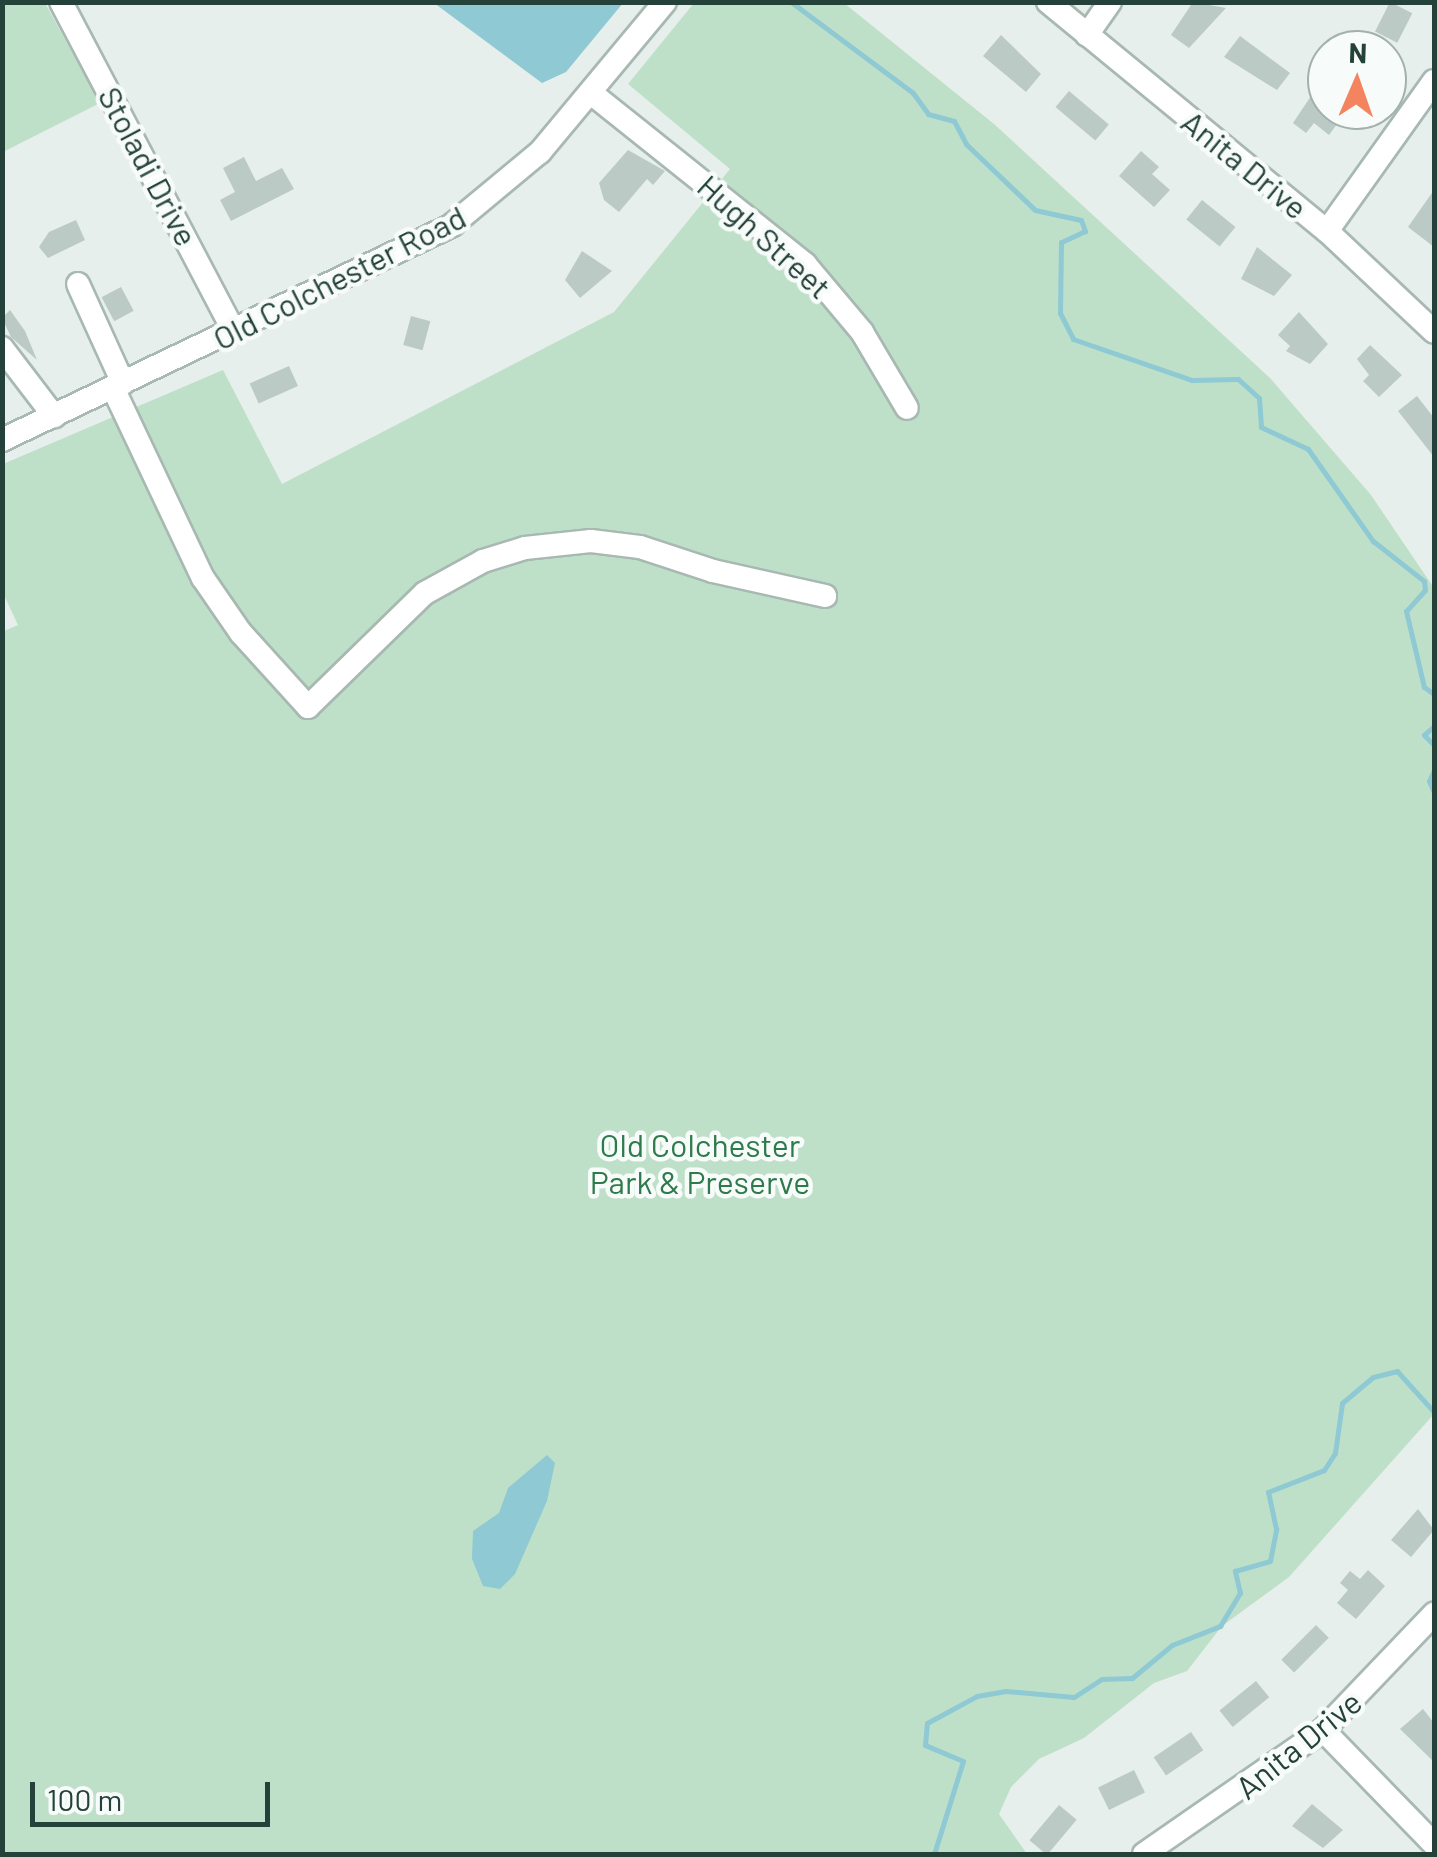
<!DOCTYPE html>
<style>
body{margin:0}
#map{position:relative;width:1437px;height:1857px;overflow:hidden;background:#e6efeb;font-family:Barlow,sans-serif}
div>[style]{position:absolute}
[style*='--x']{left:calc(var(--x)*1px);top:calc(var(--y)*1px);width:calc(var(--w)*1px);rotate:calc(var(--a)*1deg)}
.green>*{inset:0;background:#bfe0c8}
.water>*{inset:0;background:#8ec9d4}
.stream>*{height:5px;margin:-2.5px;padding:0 2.5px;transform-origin:2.5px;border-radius:2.5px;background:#8ec9d4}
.building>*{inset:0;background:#bbcac4;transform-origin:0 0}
.roads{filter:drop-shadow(2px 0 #a8b8b2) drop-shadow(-2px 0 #a8b8b2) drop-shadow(0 2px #a8b8b2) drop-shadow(0 -2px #a8b8b2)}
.minor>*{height:22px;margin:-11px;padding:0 11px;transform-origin:11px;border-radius:11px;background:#fff}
span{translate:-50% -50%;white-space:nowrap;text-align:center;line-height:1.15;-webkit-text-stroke:9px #f7fbf9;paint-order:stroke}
.street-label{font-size:32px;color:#24423a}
.park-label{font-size:32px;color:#2d7a4b}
.frame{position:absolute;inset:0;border:5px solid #24423a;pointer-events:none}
.north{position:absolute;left:1307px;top:30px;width:100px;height:100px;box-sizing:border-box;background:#f7fbf9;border:2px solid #a3b1ad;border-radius:50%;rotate:2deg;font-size:28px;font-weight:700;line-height:40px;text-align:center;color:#24423a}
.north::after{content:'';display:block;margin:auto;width:35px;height:45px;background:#f4845f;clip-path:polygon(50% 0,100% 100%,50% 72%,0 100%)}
.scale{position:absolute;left:30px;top:1782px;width:240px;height:45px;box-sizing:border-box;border:5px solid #24423a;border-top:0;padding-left:12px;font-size:30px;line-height:35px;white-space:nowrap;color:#24423a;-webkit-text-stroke:8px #f7fbf9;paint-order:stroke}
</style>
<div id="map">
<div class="green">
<i style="clip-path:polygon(3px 2px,45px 3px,100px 103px,3px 152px)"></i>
<i style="clip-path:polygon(694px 3px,844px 3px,994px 124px,1270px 378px,1371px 495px,1434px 588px,1434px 1414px,1289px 1577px,1222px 1626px,1187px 1671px,1154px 1683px,1084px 1738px,1039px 1759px,1011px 1787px,999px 1814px,1027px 1854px,3px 1854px,2px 632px,18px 625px,3px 593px,3px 464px,223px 370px,282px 484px,614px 312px,730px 169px,628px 84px)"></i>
</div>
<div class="water">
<i style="clip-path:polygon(434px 3px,623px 3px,566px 72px,542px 83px)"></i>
<i style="clip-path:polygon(547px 1455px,555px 1463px,547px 1501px,515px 1574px,500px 1589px,483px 1586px,472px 1559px,473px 1531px,499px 1513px,508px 1488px)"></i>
</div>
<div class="stream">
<i style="--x:791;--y:2;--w:152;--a:36.7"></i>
<i style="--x:913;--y:93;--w:26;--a:54"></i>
<i style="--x:928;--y:114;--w:27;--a:15"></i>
<i style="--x:954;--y:121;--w:26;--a:62"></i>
<i style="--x:966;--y:144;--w:95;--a:43.7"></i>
<i style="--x:1035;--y:210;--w:47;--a:12.3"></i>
<i style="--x:1081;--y:220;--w:12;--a:70"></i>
<i style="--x:1085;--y:231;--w:26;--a:155"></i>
<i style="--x:1061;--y:242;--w:71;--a:90.8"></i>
<i style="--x:1060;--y:313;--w:29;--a:63"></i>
<i style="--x:1073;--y:339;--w:126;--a:19"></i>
<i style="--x:1192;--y:380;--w:46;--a:-1.2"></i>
<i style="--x:1238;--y:379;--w:28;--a:42"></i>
<i style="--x:1259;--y:398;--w:29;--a:86"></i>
<i style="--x:1261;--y:427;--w:52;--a:25.1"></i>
<i style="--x:1308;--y:449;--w:113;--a:54.8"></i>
<i style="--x:1373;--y:541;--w:65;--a:38.1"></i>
<i style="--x:1424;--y:581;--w:9;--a:84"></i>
<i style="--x:1425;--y:590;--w:28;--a:132"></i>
<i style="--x:1406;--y:611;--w:78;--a:76.7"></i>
<i style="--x:1424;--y:687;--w:12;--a:35"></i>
<i style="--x:1434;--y:726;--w:13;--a:138"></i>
<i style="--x:1424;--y:735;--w:14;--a:45"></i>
<i style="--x:1434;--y:770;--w:12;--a:114"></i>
<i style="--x:1429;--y:781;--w:12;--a:66"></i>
<i style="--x:934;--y:1854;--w:97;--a:-72.7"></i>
<i style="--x:963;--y:1761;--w:41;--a:-157.2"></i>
<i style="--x:925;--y:1745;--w:22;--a:-85"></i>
<i style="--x:927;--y:1723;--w:57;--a:-28.4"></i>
<i style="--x:977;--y:1696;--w:29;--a:-10"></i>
<i style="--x:1006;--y:1691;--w:68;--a:5"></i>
<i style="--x:1074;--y:1697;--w:33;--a:-33"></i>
<i style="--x:1102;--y:1679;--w:30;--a:-2"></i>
<i style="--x:1132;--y:1678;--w:52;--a:-39.5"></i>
<i style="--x:1172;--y:1645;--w:52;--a:-21.6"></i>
<i style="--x:1220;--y:1626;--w:39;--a:-59"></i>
<i style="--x:1240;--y:1593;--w:23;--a:-103"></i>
<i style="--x:1235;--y:1571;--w:36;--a:-16"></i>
<i style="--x:1270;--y:1561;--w:33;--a:-79"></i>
<i style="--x:1276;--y:1529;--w:38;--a:-102"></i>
<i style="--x:1268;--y:1492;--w:60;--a:-21.4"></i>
<i style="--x:1324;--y:1470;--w:20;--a:-57"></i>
<i style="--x:1335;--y:1453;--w:50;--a:-82"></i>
<i style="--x:1342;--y:1403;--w:40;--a:-40"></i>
<i style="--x:1373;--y:1377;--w:25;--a:-14"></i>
<i style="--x:1397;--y:1371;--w:55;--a:47.9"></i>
</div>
<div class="building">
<i style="clip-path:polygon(1193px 2px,1226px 8px,1189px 48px,1171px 35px)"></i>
<i style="left:1390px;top:2px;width:25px;height:33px;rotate:27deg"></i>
<i style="clip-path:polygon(1001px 35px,1041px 74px,1026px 92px,983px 56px)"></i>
<i style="clip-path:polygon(1240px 36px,1290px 73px,1277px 90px,1224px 57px)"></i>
<i style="clip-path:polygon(1319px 84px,1327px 89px,1327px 110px,1343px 116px,1329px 135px,1314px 123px,1306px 133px,1293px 123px)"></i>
<i style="left:1069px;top:91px;width:52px;height:21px;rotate:40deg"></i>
<i style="clip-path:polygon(628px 150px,665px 171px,653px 185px,647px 179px,619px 212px,604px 200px,599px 183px)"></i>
<i style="clip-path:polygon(1141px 151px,1159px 167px,1152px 174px,1170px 190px,1154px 207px,1119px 176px)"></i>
<i style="clip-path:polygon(244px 157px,256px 181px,282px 168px,294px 189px,231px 221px,220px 200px,235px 192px,223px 168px)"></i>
<i style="clip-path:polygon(1434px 190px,1434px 247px,1408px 227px)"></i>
<i style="left:1202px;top:200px;width:43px;height:25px;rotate:39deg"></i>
<i style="clip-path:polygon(76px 220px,85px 240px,48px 258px,39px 247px,49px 232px)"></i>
<i style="clip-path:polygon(1257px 247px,1292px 275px,1274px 296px,1241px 279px)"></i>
<i style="clip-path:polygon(582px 251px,612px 271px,580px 298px,565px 280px)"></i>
<i style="left:121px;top:287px;width:27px;height:22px;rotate:62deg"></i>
<i style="clip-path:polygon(10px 310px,25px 331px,37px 360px,11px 337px,2px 318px)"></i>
<i style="clip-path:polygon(1299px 312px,1328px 344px,1310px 364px,1286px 351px,1290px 346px,1278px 335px)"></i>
<i style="left:411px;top:316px;width:20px;height:30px;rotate:15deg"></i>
<i style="clip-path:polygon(1370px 345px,1402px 375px,1379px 397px,1363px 381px,1369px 375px,1357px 359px)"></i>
<i style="left:289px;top:366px;width:22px;height:43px;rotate:66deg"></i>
<i style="clip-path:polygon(1417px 396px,1434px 418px,1434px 457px,1398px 411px)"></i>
<i style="clip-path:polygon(1418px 1509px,1434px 1530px,1411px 1557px,1391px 1540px)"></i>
<i style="clip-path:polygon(1368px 1570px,1385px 1586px,1356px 1619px,1337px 1603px,1348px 1590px,1340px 1583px,1350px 1571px,1360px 1579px)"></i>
<i style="left:1316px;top:1625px;width:18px;height:49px;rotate:45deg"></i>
<i style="left:1256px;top:1681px;width:21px;height:47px;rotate:51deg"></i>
<i style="clip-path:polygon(1423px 1709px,1434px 1723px,1434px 1762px,1400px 1729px)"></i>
<i style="left:1191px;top:1732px;width:22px;height:45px;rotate:56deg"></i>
<i style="left:1134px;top:1770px;width:25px;height:40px;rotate:64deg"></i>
<i style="clip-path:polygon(1312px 1804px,1343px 1830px,1323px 1848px,1292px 1826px)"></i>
<i style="left:1059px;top:1805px;width:23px;height:46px;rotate:40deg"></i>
</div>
<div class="roads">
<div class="minor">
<i style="--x:61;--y:2;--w:372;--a:62.3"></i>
<i style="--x:1048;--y:2;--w:361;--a:39.4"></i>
<i style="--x:1327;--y:231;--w:147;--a:43.3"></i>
<i style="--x:1087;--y:35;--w:40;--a:-55.1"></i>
<i style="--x:591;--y:93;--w:274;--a:38.6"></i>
<i style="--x:805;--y:264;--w:89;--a:50"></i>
<i style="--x:862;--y:332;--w:88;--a:59.4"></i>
<i style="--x:1327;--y:231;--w:184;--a:-54.5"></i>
<i style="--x:78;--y:284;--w:109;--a:65.6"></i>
<i style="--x:2;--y:348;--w:86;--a:52.6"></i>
<i style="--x:113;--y:388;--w:210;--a:64.7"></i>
<i style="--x:203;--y:578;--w:67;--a:55.4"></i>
<i style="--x:241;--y:633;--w:100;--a:47.8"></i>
<i style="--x:308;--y:707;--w:163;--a:-44.3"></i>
<i style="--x:425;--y:593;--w:66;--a:-28.9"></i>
<i style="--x:483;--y:561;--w:44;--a:-17.2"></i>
<i style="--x:525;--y:548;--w:66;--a:-6.1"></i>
<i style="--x:591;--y:541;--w:49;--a:7"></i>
<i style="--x:640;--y:547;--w:77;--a:18.2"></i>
<i style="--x:713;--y:571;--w:115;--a:12.6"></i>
<i style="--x:2;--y:440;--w:499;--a:-25.5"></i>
<i style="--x:452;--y:225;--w:114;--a:-39.7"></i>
<i style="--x:540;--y:152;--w:195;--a:-50.2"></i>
<i style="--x:1323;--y:1730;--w:159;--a:45.8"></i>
<i style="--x:1144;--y:1854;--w:218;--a:-34.7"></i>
<i style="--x:1323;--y:1730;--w:161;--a:-46.3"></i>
</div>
</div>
<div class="street-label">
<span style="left:1245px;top:164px;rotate:39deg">Anita Drive</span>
<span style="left:149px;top:166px;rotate:62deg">Stoladi Drive</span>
<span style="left:765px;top:236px;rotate:42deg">Hugh Street</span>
<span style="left:339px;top:277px;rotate:-27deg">Old Colchester Road</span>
<span style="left:1298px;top:1744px;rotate:-39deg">Anita Drive</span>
</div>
<div class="park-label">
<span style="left:700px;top:1163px">Old Colchester<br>Park &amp; Preserve</span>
</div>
<div class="frame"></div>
<div class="north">N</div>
<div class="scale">100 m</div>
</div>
